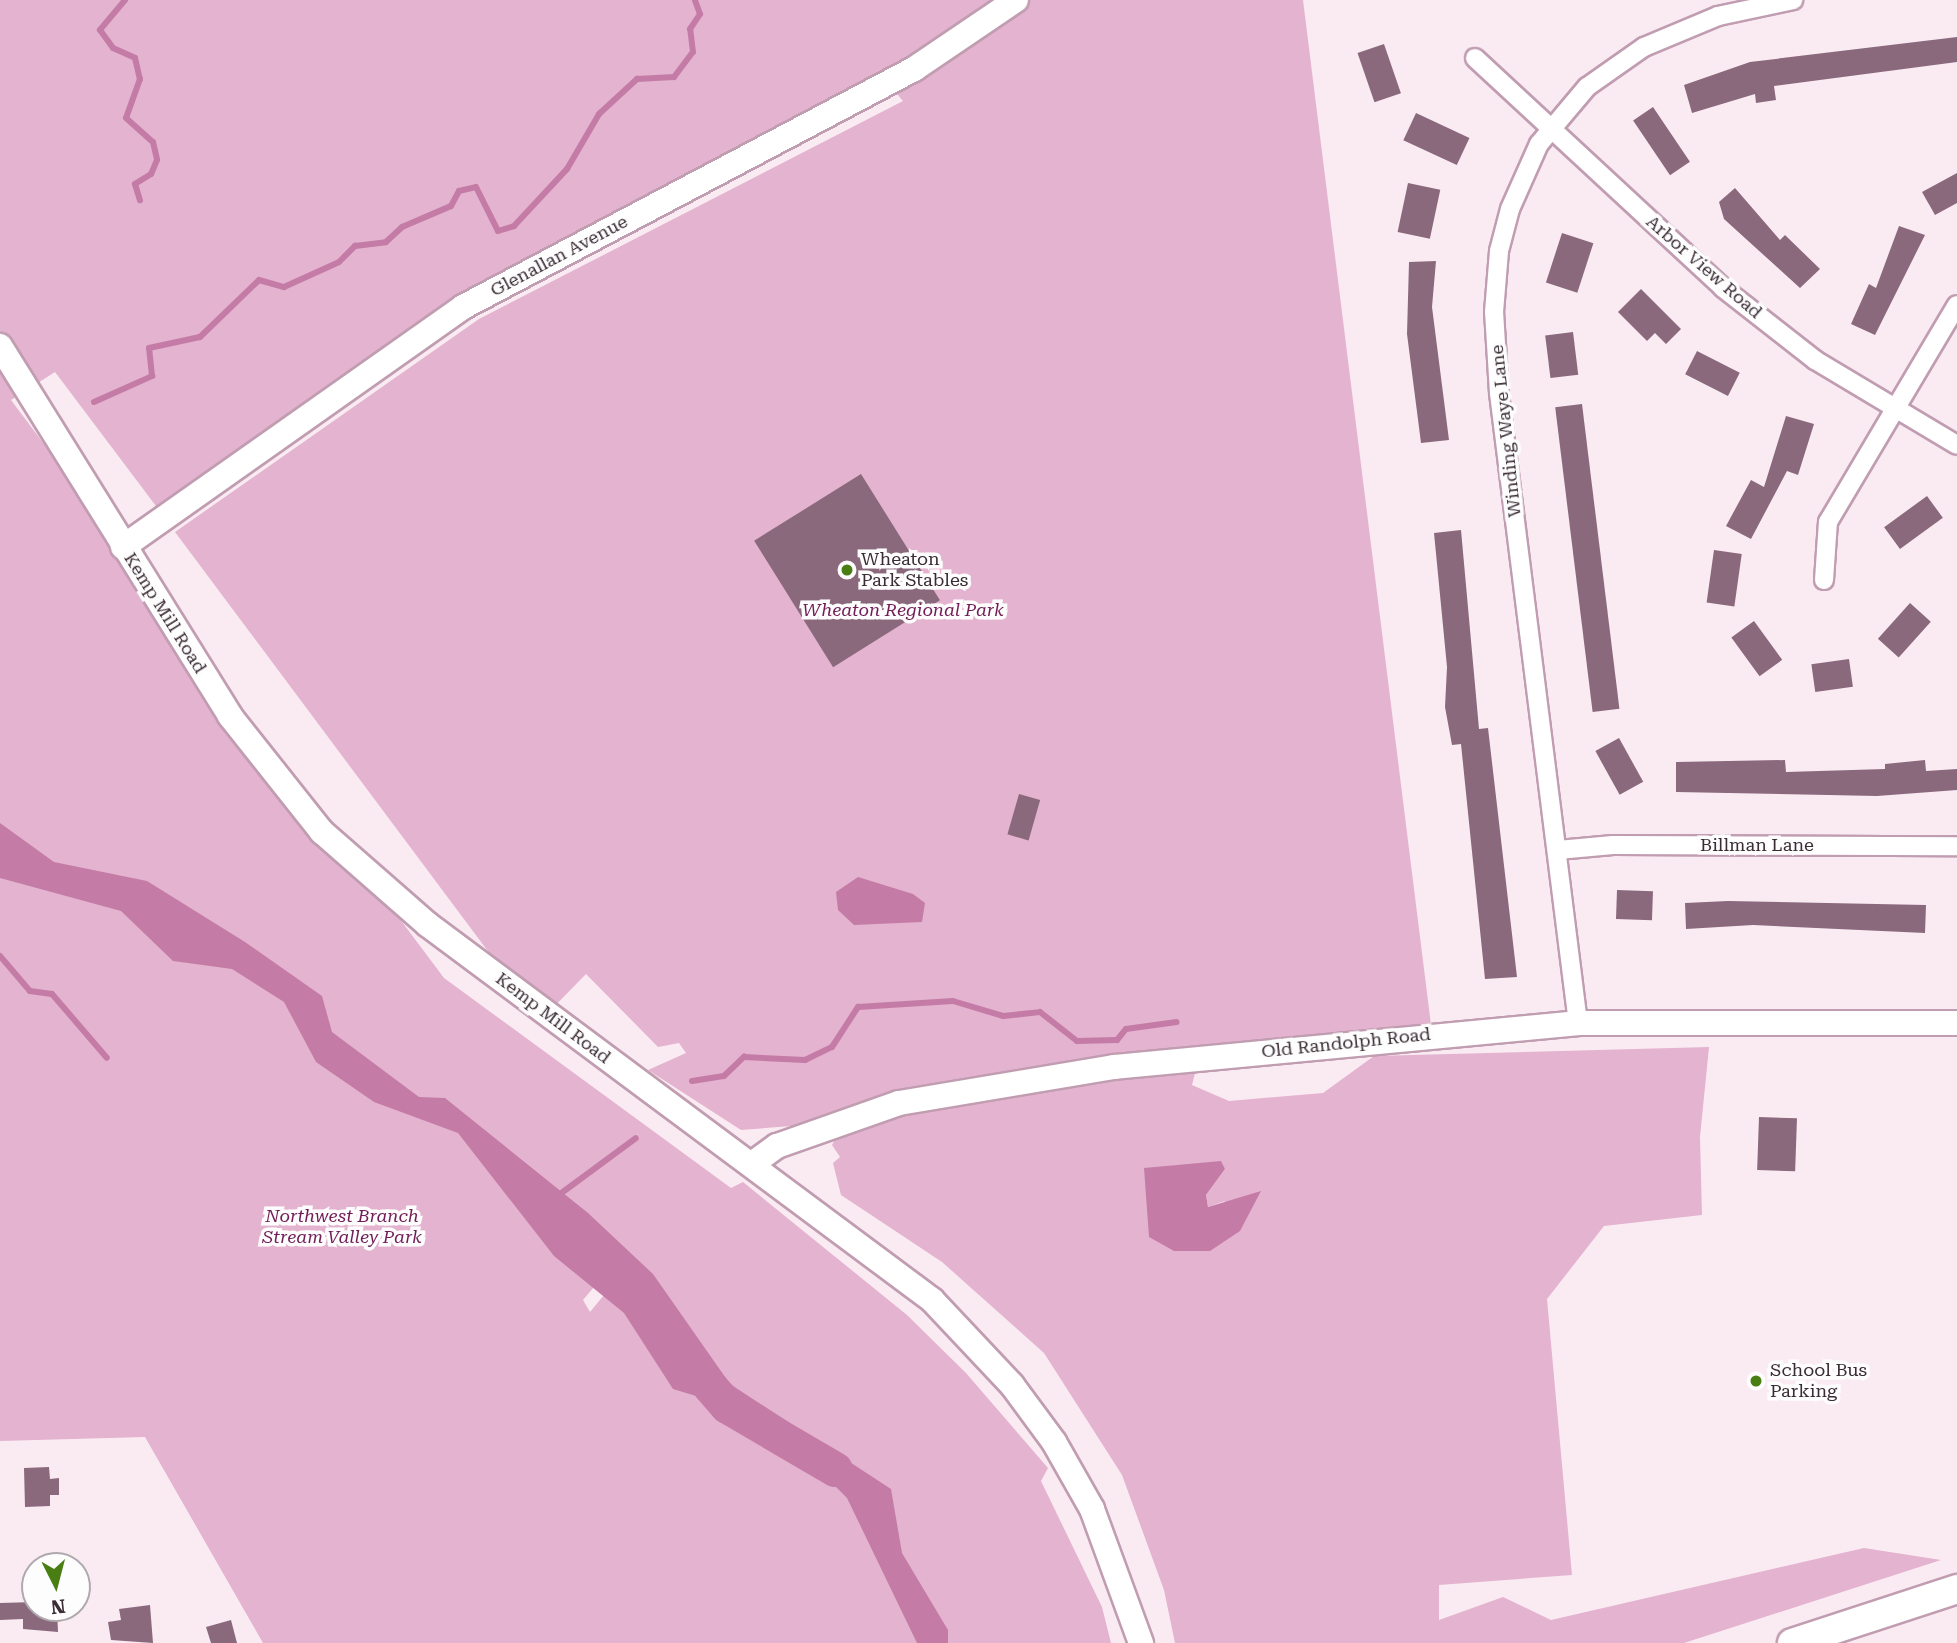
<!DOCTYPE html>
<style>
body{margin:0}
#map{position:relative;width:1957px;height:1643px;overflow:hidden;background:#faebf3;font-family:"Roboto Serif",serif}
div>[style]{position:absolute}
[style*='--x']{left:calc(var(--x)*1px);top:calc(var(--y)*1px);width:calc(var(--w)*1px);rotate:calc(var(--a)*1deg)}
.green>*{inset:0;background:#e4b3cf}
.water>*{inset:0;background:#c47ca7}
.stream>*{height:6px;margin:-3px;padding:0 3px;transform-origin:3px;border-radius:3px;background:#c47ca7}
.river>*{height:35px;margin:-17.5px;padding:0 17.5px;transform-origin:17.5px;border-radius:17.5px;background:#c47ca7}
.building>*{inset:0;background:#8a697c;transform-origin:0 0}
.roads{filter:drop-shadow(2px 0 #c19db1) drop-shadow(-2px 0 #c19db1) drop-shadow(0 2px #c19db1) drop-shadow(0 -2px #c19db1)}
.street>*{height:18px;margin:-9px;padding:0 9px;transform-origin:9px;border-radius:9px;background:#fff}
.secondary>*{height:24px;margin:-12px;padding:0 12px;transform-origin:12px;border-radius:12px;background:#fff}
.primary>*{height:28px;margin:-14px;padding:0 14px;transform-origin:14px;border-radius:14px;background:#fff}
.dots>*{width:19px;height:19px;translate:-50% -50%;box-sizing:border-box;border:4px solid #fdfdfd;border-radius:50%}
span{translate:-50% -50%;white-space:nowrap;text-align:center;line-height:1.15;-webkit-text-stroke:7px #fdfdfd;paint-order:stroke}
.street-label{font-size:18px;color:#3a2c34}
.poi-label{font-size:18px;color:#3a2c34}
.left{translate:0 -50%;text-align:left}
.park-label{font-size:18px;color:#711c56;font-style:italic}
.north{position:absolute;left:21px;top:1552px;width:70px;height:70px;box-sizing:border-box;background:#fdfdfd;border:2px solid #afa9ad;border-radius:50%;rotate:174deg;font-size:19px;font-weight:700;line-height:28px;text-align:center;color:#3a2c34}
.north::after{content:'';display:block;margin:auto;width:24px;height:32px;background:#497e13;clip-path:polygon(50% 0,100% 100%,50% 72%,0 100%)}
</style>
<div id="map">
<div class="green">
<i style="clip-path:polygon(evenodd,0 0,1303px 0,1432px 1033px,1198px 1061px,1192px 1085px,1229px 1101px,1323px 1093px,1374px 1056px,1709px 1047px,1700px 1137px,1702px 1215px,1604px 1226px,1547px 1299px,1572px 1575px,1439px 1585px,1439px 1620px,1503px 1597px,1551px 1620px,1864px 1548px,1941px 1560px,1684px 1643px,1175px 1643px,1164px 1590px,1122px 1475px,1044px 1353px,942px 1262px,841px 1195px,833px 1163px,840px 1157px,832px 1145px,844px 1122px,741px 1130px,648px 1070px,686px 1053px,679px 1043px,658px 1047px,586px 974px,540px 1021px,175px 532px,479px 319px,903px 101px,891px 87px,470px 304px,165px 518px,55px 372px,11px 400px,444px 978px,731px 1188px,743px 1182px,907px 1315px,966px 1373px,1048px 1468px,1041px 1481px,1102px 1607px,1111px 1643px,263px 1643px,145px 1437px,0 1441px,0 0,1174px 1165px,1225px 1169px,1206px 1195px,1208px 1207px,1225px 1201px,1198px 1251px,1174px 1165px,0 0,626px 1249px,632px 1261px,590px 1312px,583px 1300px,626px 1249px)"></i>
</div>
<div class="water">
<i style="clip-path:polygon(0 823px,54px 862px,147px 881px,245px 942px,322px 996px,332px 1032px,419px 1097px,445px 1098px,588px 1213px,653px 1274px,730px 1384px,891px 1489px,902px 1553px,948px 1630px,948px 1643px,917px 1643px,847px 1498px,766px 1417px,673px 1389px,624px 1313px,554px 1256px,458px 1133px,374px 1102px,316px 1062px,284px 1002px,232px 969px,173px 961px,121px 911px,0 878px)"></i>
<i style="clip-path:polygon(858px 877px,913px 894px,925px 903px,922px 922px,854px 925px,838px 910px,836px 892px)"></i>
<i style="clip-path:polygon(1221px 1161px,1225px 1169px,1206px 1195px,1208px 1207px,1261px 1191px,1240px 1231px,1210px 1251px,1174px 1251px,1149px 1237px,1144px 1168px)"></i>
</div>
<div class="stream">
<i style="--x:125;--y:0;--w:39;--a:130"></i>
<i style="--x:100;--y:30;--w:22;--a:54"></i>
<i style="--x:113;--y:48;--w:24;--a:24"></i>
<i style="--x:135;--y:58;--w:22;--a:77"></i>
<i style="--x:140;--y:79;--w:41;--a:109.7"></i>
<i style="--x:126;--y:118;--w:36;--a:42"></i>
<i style="--x:153;--y:142;--w:18;--a:77"></i>
<i style="--x:157;--y:160;--w:15;--a:113"></i>
<i style="--x:151;--y:174;--w:19;--a:148"></i>
<i style="--x:135;--y:184;--w:17;--a:73"></i>
<i style="--x:94;--y:402;--w:64;--a:-24.1"></i>
<i style="--x:152;--y:376;--w:28;--a:-96"></i>
<i style="--x:149;--y:348;--w:52;--a:-12.2"></i>
<i style="--x:200;--y:337;--w:82;--a:-44"></i>
<i style="--x:259;--y:280;--w:26;--a:16"></i>
<i style="--x:284;--y:287;--w:60;--a:-24.4"></i>
<i style="--x:339;--y:262;--w:23;--a:-45"></i>
<i style="--x:355;--y:246;--w:31;--a:-7"></i>
<i style="--x:386;--y:242;--w:22;--a:-43"></i>
<i style="--x:402;--y:227;--w:53;--a:-23.2"></i>
<i style="--x:451;--y:206;--w:17;--a:-62"></i>
<i style="--x:459;--y:191;--w:17;--a:-13"></i>
<i style="--x:476;--y:187;--w:49;--a:63.4"></i>
<i style="--x:498;--y:231;--w:17;--a:-17"></i>
<i style="--x:514;--y:226;--w:78;--a:-47.1"></i>
<i style="--x:567;--y:169;--w:64;--a:-59.8"></i>
<i style="--x:599;--y:114;--w:52;--a:-42.6"></i>
<i style="--x:637;--y:79;--w:37;--a:-3"></i>
<i style="--x:674;--y:77;--w:31;--a:-53"></i>
<i style="--x:693;--y:52;--w:23;--a:-97"></i>
<i style="--x:690;--y:29;--w:18;--a:-56"></i>
<i style="--x:700;--y:14;--w:15;--a:-110"></i>
<i style="--x:0;--y:956;--w:46;--a:49.4"></i>
<i style="--x:30;--y:991;--w:22;--a:8"></i>
<i style="--x:52;--y:994;--w:84;--a:49.3"></i>
<i style="--x:692;--y:1081;--w:32;--a:-9"></i>
<i style="--x:724;--y:1076;--w:28;--a:-44"></i>
<i style="--x:744;--y:1057;--w:61;--a:2.8"></i>
<i style="--x:805;--y:1060;--w:30;--a:-26"></i>
<i style="--x:832;--y:1047;--w:48;--a:-57"></i>
<i style="--x:858;--y:1007;--w:95;--a:-3.6"></i>
<i style="--x:953;--y:1001;--w:52;--a:16.7"></i>
<i style="--x:1003;--y:1016;--w:37;--a:-6"></i>
<i style="--x:1040;--y:1012;--w:47;--a:38.1"></i>
<i style="--x:1077;--y:1041;--w:40;--a:-1.4"></i>
<i style="--x:1117;--y:1040;--w:14;--a:-51"></i>
<i style="--x:1126;--y:1029;--w:51;--a:-7.8"></i>
<i style="--x:556;--y:1197;--w:99;--a:-36.4"></i>
</div>
<div class="river">
<i style="--x:694;--y:1368;--w:50;--a:49"></i>
<i style="--x:727;--y:1406;--w:125;--a:30.3"></i>
</div>
<div class="building">
<i style="clip-path:polygon(1957px 37px,1957px 62px,1774px 86px,1776px 100px,1756px 103px,1755px 94px,1692px 113px,1684px 85px,1750px 62px)"></i>
<i style="left:1384px;top:44px;width:52px;height:28px;rotate:71deg"></i>
<i style="left:1653px;top:107px;width:66px;height:24px;rotate:56deg"></i>
<i style="left:1416px;top:113px;width:59px;height:30px;rotate:25deg"></i>
<i style="clip-path:polygon(1957px 173px,1957px 203px,1935px 215px,1922px 192px)"></i>
<i style="left:1408px;top:183px;width:33px;height:50px;rotate:12deg"></i>
<i style="clip-path:polygon(1735px 188px,1780px 240px,1785px 235px,1820px 269px,1800px 288px,1724px 219px,1719px 202px)"></i>
<i style="clip-path:polygon(1899px 226px,1925px 235px,1875px 335px,1851px 324px,1869px 284px,1876px 288px)"></i>
<i style="left:1562px;top:233px;width:33px;height:52px;rotate:18deg"></i>
<i style="clip-path:polygon(1436px 261px,1432px 307px,1449px 440px,1421px 443px,1407px 334px,1409px 262px)"></i>
<i style="clip-path:polygon(1641px 289px,1681px 329px,1666px 344px,1655px 333px,1647px 341px,1618px 312px)"></i>
<i style="left:1573px;top:332px;width:43px;height:28px;rotate:83deg"></i>
<i style="left:1697px;top:351px;width:48px;height:26px;rotate:27deg"></i>
<i style="left:1582px;top:404px;width:307px;height:27px;rotate:83deg"></i>
<i style="clip-path:polygon(1786px 416px,1814px 424px,1798px 475px,1787px 471px,1751px 539px,1726px 526px,1751px 480px,1764px 487px)"></i>
<i style="left:861px;top:474px;width:149px;height:126px;rotate:58deg"></i>
<i style="left:1927px;top:496px;width:27px;height:53px;rotate:54deg"></i>
<i style="clip-path:polygon(1461px 530px,1479px 729px,1488px 728px,1517px 977px,1485px 979px,1461px 744px,1452px 745px,1445px 707px,1447px 667px,1434px 533px)"></i>
<i style="left:1714px;top:550px;width:28px;height:53px;rotate:8deg"></i>
<i style="left:1910px;top:603px;width:28px;height:48px;rotate:42deg"></i>
<i style="left:1754px;top:621px;width:48px;height:28px;rotate:54deg"></i>
<i style="left:1849px;top:659px;width:28px;height:38px;rotate:82deg"></i>
<i style="left:1619px;top:738px;width:50px;height:27px;rotate:61deg"></i>
<i style="clip-path:polygon(1785px 760px,1786px 772px,1885px 769px,1885px 764px,1925px 760px,1926px 771px,1957px 769px,1957px 790px,1877px 796px,1676px 792px,1676px 762px)"></i>
<i style="left:1019px;top:794px;width:22px;height:42px;rotate:16deg"></i>
<i style="left:1617px;top:890px;width:36px;height:29px;rotate:2deg"></i>
<i style="clip-path:polygon(1728px 901px,1926px 905px,1925px 933px,1753px 925px,1686px 929px,1685px 903px)"></i>
<i style="left:1759px;top:1117px;width:38px;height:53px;rotate:2deg"></i>
<i style="clip-path:polygon(49px 1467px,50px 1479px,59px 1478px,59px 1495px,50px 1495px,50px 1506px,25px 1507px,24px 1468px)"></i>
<i style="clip-path:polygon(35px 1602px,35px 1608px,57px 1608px,58px 1632px,23px 1629px,23px 1619px,0 1620px,0 1603px)"></i>
<i style="clip-path:polygon(150px 1605px,153px 1643px,111px 1640px,108px 1622px,121px 1620px,119px 1609px)"></i>
<i style="clip-path:polygon(231px 1620px,237px 1643px,211px 1643px,206px 1627px)"></i>
</div>
<div class="roads">
<div class="street">
<i style="--x:1475;--y:58;--w:338;--a:42.8"></i>
<i style="--x:1723;--y:288;--w:117;--a:38"></i>
<i style="--x:1815;--y:360;--w:165;--a:30.9"></i>
<i style="--x:1824;--y:580;--w:58;--a:-86.1"></i>
<i style="--x:1828;--y:522;--w:252;--a:-59.3"></i>
<i style="--x:1558;--y:850;--w:55;--a:-5.2"></i>
<i style="--x:1613;--y:845;--w:344;--a:0.2"></i>
<i style="--x:1578;--y:1023;--w:635;--a:-97.15"></i>
<i style="--x:1499;--y:393;--w:81;--a:-93.5"></i>
<i style="--x:1494;--y:312;--w:61;--a:-85.3"></i>
<i style="--x:1499;--y:251;--w:43;--a:-75.3"></i>
<i style="--x:1510;--y:209;--w:71;--a:-66"></i>
<i style="--x:1539;--y:144;--w:75;--a:-49.9"></i>
<i style="--x:1587;--y:87;--w:70;--a:-35.1"></i>
<i style="--x:1644;--y:47;--w:80;--a:-22.7"></i>
<i style="--x:1718;--y:16;--w:77;--a:-12"></i>
</div>
<div class="secondary">
<i style="--x:0;--y:346;--w:436;--a:58.1"></i>
<i style="--x:230;--y:716;--w:148;--a:51.6"></i>
<i style="--x:322;--y:832;--w:140;--a:41.2"></i>
<i style="--x:427;--y:924;--w:630;--a:36.67"></i>
<i style="--x:932;--y:1300;--w:117;--a:46.7"></i>
<i style="--x:1012;--y:1385;--w:71;--a:53.6"></i>
<i style="--x:1054;--y:1442;--w:77;--a:60.4"></i>
<i style="--x:1092;--y:1509;--w:143;--a:69.9"></i>
<i style="--x:123;--y:547;--w:416;--a:-35.2"></i>
<i style="--x:463;--y:307;--w:510;--a:-27.82"></i>
<i style="--x:914;--y:69;--w:123;--a:-34.1"></i>
<i style="--x:752;--y:1164;--w:31;--a:-36"></i>
<i style="--x:777;--y:1146;--w:129;--a:-19.4"></i>
<i style="--x:899;--y:1103;--w:218;--a:-9.5"></i>
<i style="--x:1114;--y:1067;--w:466;--a:-5.4"></i>
<i style="--x:1578;--y:1023;--w:379;--a:0"></i>
</div>
<div class="primary">
<i style="--x:1792;--y:1643;--w:174;--a:-18.1"></i>
</div>
</div>
<div class="dots">
<i style="left:847px;top:570px;background:#497e13"></i>
<i style="left:1756px;top:1381px;background:#497e13"></i>
</div>
<div class="street-label">
<span style="left:559px;top:256px;rotate:-28deg">Glenallan Avenue</span>
<span style="left:1704px;top:267px;rotate:41deg">Arbor View Road</span>
<span style="left:1506px;top:431px;rotate:-96deg">Winding Waye Lane</span>
<span style="left:165px;top:613px;rotate:58deg">Kemp Mill Road</span>
<span style="left:1757px;top:845px">Billman Lane</span>
<span style="left:553px;top:1018px;rotate:37deg">Kemp Mill Road</span>
<span style="left:1346px;top:1043px;rotate:-6deg">Old Randolph Road</span>
</div>
<div class="poi-label">
<span class="left" style="left:861px;top:570px">Wheaton<br>Park Stables</span>
<span class="left" style="left:1770px;top:1381px">School Bus<br>Parking</span>
</div>
<div class="park-label">
<span style="left:903px;top:610px">Wheaton Regional Park</span>
<span style="left:342px;top:1227px">Northwest Branch<br>Stream Valley Park</span>
</div>
<div class="north">N</div>
</div>
